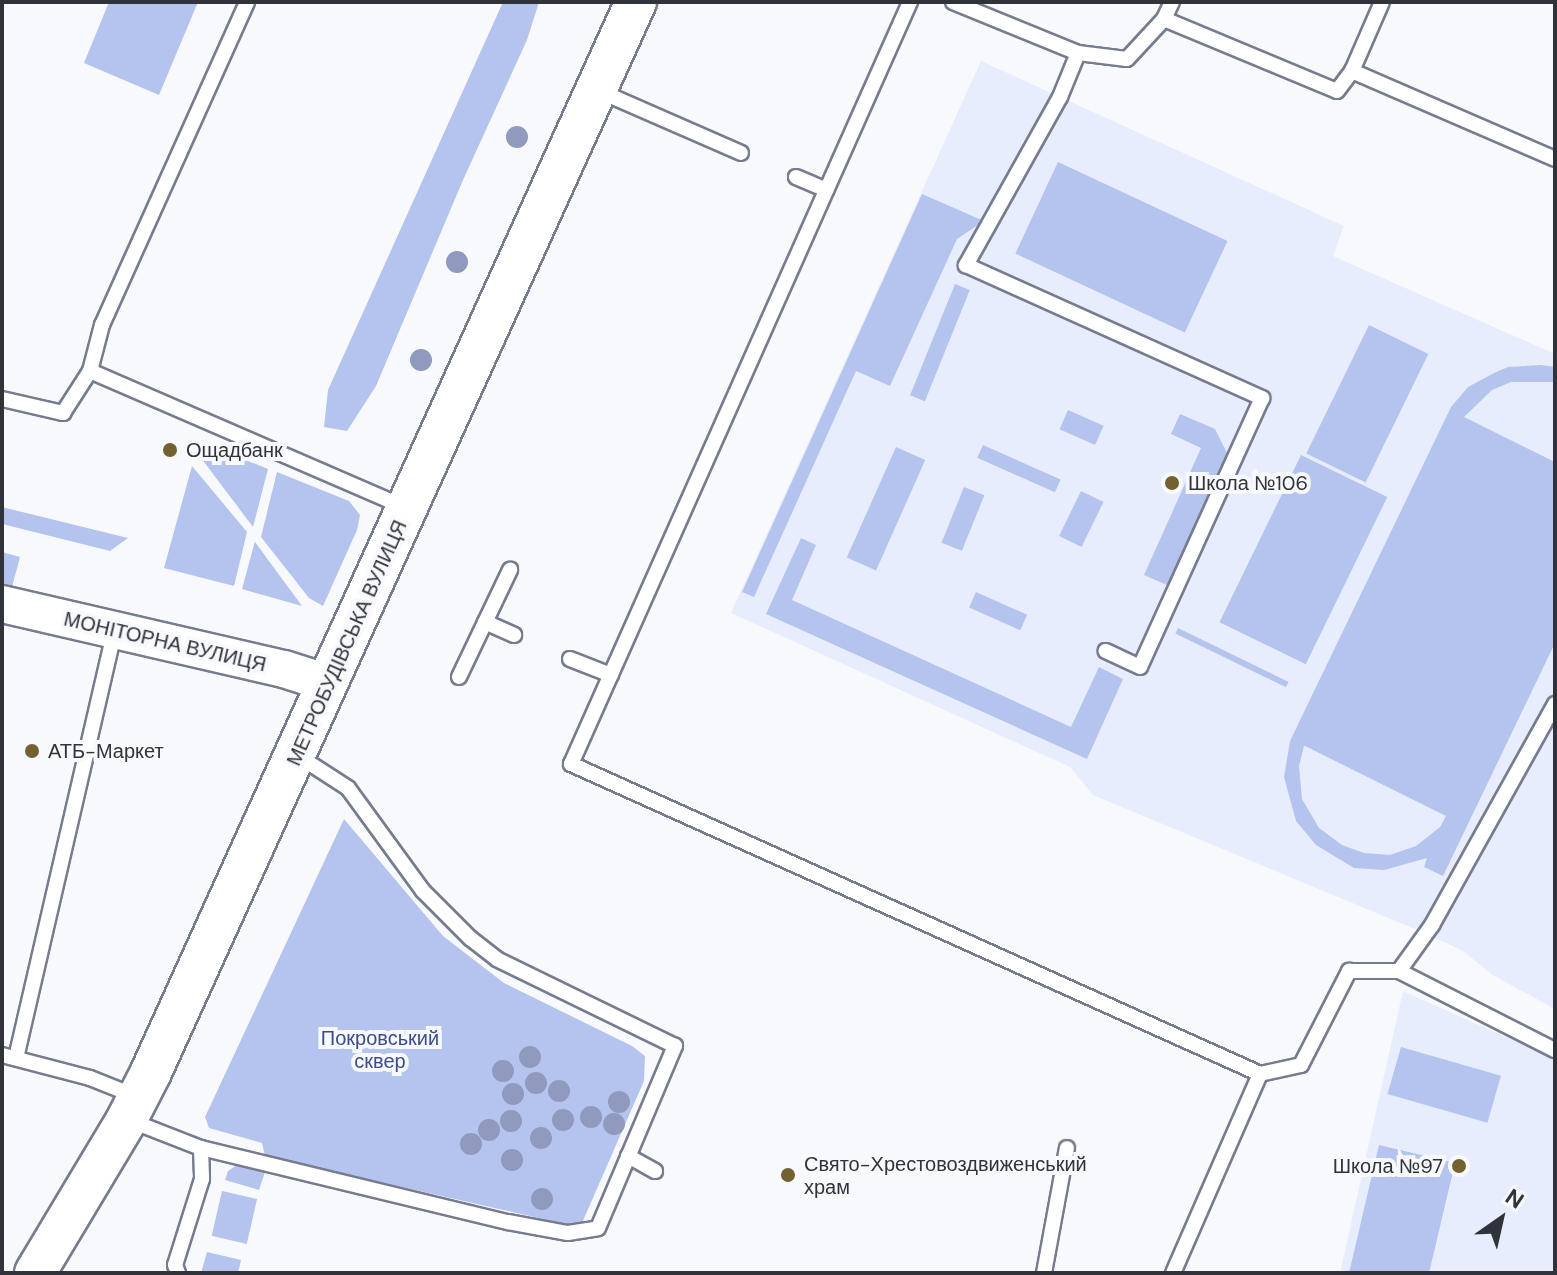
<!DOCTYPE html>
<meta charset="utf-8">
<style>
body{margin:0}
#map{position:relative;width:1557px;height:1275px;overflow:hidden;background:#f7f9fd;font-family:"DM Sans",sans-serif}
div>[style]{position:absolute}
[style*='--x']{left:calc(var(--x)*1px);top:calc(var(--y)*1px);width:calc(var(--w)*1px);rotate:calc(var(--a)*1deg)}
.built>*{inset:0;background:#e7edfd}
.green>*{inset:0;background:#b5c4ee;transform-origin:0 0}
.roads{filter:drop-shadow(2px 0 #767c8d) drop-shadow(-2px 0 #767c8d) drop-shadow(0 2px #767c8d) drop-shadow(0 -2px #767c8d)}
.service>*{height:14px;margin:-7px;padding:0 7px;transform-origin:7px;border-radius:7px;background:#fff}
.tertiary>*{height:36px;margin:-18px;padding:0 18px;transform-origin:18px;border-radius:18px;background:#fff}
.secondary>*{height:40px;margin:-20px;padding:0 20px;transform-origin:20px;border-radius:20px;background:#fff}
.trees>*{width:22px;height:22px;margin:-11px;border-radius:50%;background:#909abf}
.dots>*{width:22px;height:22px;translate:-50% -50%;box-sizing:border-box;border:4px solid #f7f9fd;border-radius:50%}
span{translate:-50% -50%;white-space:nowrap;text-align:center;line-height:1.15;-webkit-text-stroke:8px #f7f9fd;paint-order:stroke}
.poi-label{font-size:20px;color:#30333a}
.left{translate:0 -50%;text-align:left}
.right{translate:-100% -50%;text-align:right}
.street-label{font-size:20px;color:#30333a}
.park-label{font-size:20px;color:#3c4d8c}
.frame{position:absolute;inset:0;border:4px solid #30333a;pointer-events:none}
.north{position:absolute;left:1461px;top:1179px;width:80px;height:80px;-webkit-text-stroke:6px #f7f9fd;paint-order:stroke;rotate:34deg;font-size:22px;font-weight:700;line-height:32px;text-align:center;color:#30333a}
.north::after{content:'';display:block;margin:auto;width:28px;height:36px;background:#30333a;clip-path:polygon(50% 0,100% 100%,50% 72%,0 100%)}
</style>
<div id="map">
<div class="built">
<i style="clip-path:polygon(981px 61px,1344px 226px,1333px 256px,1555px 354px,1555px 1009px,1491px 974px,1463px 951px,1427px 934px,1093px 795px,1070px 767px,731px 613px)"></i>
<i style="clip-path:polygon(1403px 991px,1555px 1059px,1555px 1273px,1340px 1273px)"></i>
</div>
<div class="green">
<i style="clip-path:polygon(109px 2px,198px 2px,159px 95px,84px 63px)"></i>
<i style="clip-path:polygon(503px 2px,539px 2px,527px 40px,463px 180px,376px 386px,347px 431px,324px 427px,328px 390px)"></i>
<i style="left:1058px;top:162px;width:187px;height:101px;rotate:25deg"></i>
<i style="clip-path:polygon(922px 194px,984px 221px,957px 239px,890px 386px,856px 371px,754px 597px,742px 592px)"></i>
<i style="left:955px;top:284px;width:16px;height:120px;rotate:22deg"></i>
<i style="left:1369px;top:325px;width:66px;height:143px;rotate:26deg"></i>
<i style="clip-path:polygon(evenodd,1541px 365px,1555px 367px,1555px 382px,1511px 382px,1492px 390px,1464px 417px,1555px 462px,1555px 643px,1443px 876px,1424px 867px,1427px 858px,1384px 870px,1354px 868px,1316px 845px,1296px 821px,1284px 777px,1290px 741px,1451px 407px,1468px 387px,1494px 373px,1508px 367px,1541px 365px,1304px 746px,1305px 746px,1446px 816px,1440px 827px,1416px 846px,1390px 855px,1364px 853px,1342px 845px,1319px 828px,1302px 799px,1299px 766px,1304px 746px)"></i>
<i style="left:1068px;top:410px;width:39px;height:21px;rotate:24deg"></i>
<i style="clip-path:polygon(1180px 414px,1215px 429px,1228px 455px,1169px 586px,1144px 575px,1201px 448px,1171px 434px)"></i>
<i style="clip-path:polygon(196px 440px,268px 469px,253px 527px,198px 454px)"></i>
<i style="left:983px;top:445px;width:85px;height:14px;rotate:24deg"></i>
<i style="left:896px;top:447px;width:32px;height:121px;rotate:24deg"></i>
<i style="left:1301px;top:455px;width:96px;height:186px;rotate:26deg"></i>
<i style="clip-path:polygon(192px 466px,247px 532px,234px 586px,164px 568px)"></i>
<i style="clip-path:polygon(277px 472px,349px 501px,360px 515px,357px 530px,323px 606px,309px 598px,261px 537px)"></i>
<i style="left:964px;top:487px;width:22px;height:60px;rotate:22deg"></i>
<i style="left:1081px;top:491px;width:25px;height:50px;rotate:26deg"></i>
<i style="clip-path:polygon(2px 507px,128px 538px,110px 551px,2px 524px)"></i>
<i style="clip-path:polygon(801px 538px,816px 545px,792px 600px,1071px 727px,1099px 667px,1123px 679px,1087px 759px,766px 614px)"></i>
<i style="clip-path:polygon(255px 541px,255px 542px,302px 606px,242px 589px)"></i>
<i style="clip-path:polygon(2px 552px,20px 557px,12px 587px,2px 585px)"></i>
<i style="left:976px;top:592px;width:56px;height:17px;rotate:24deg"></i>
<i style="left:1178px;top:628px;width:123px;height:6px;rotate:26deg"></i>
<i style="clip-path:polygon(344px 819px,443px 936px,504px 983px,632px 1046px,645px 1056px,644px 1081px,582px 1223px,565px 1224px,265px 1156px,262px 1143px,209px 1128px,205px 1117px)"></i>
<i style="left:1401px;top:1047px;width:104px;height:49px;rotate:16deg"></i>
<i style="clip-path:polygon(1379px 1145px,1455px 1163px,1429px 1273px,1349px 1273px)"></i>
<i style="clip-path:polygon(237px 1165px,265px 1172px,259px 1190px,225px 1180px,228px 1171px)"></i>
<i style="left:222px;top:1191px;width:36px;height:46px;rotate:13deg"></i>
<i style="clip-path:polygon(207px 1252px,241px 1260px,238px 1273px,201px 1273px)"></i>
</div>
<div class="roads">
<div class="service">
<i style="--x:910;--y:2;--w:834;--a:113.98"></i>
<i style="--x:571;--y:764;--w:756;--a:24.22"></i>
<i style="--x:1260;--y:1074;--w:217;--a:113.6"></i>
<i style="--x:953;--y:2;--w:135;--a:22.2"></i>
<i style="--x:1078;--y:53;--w:49;--a:7"></i>
<i style="--x:1127;--y:59;--w:54;--a:-47.2"></i>
<i style="--x:1164;--y:19;--w:19;--a:-65"></i>
<i style="--x:1164;--y:19;--w:187;--a:22.6"></i>
<i style="--x:1337;--y:91;--w:25;--a:-53"></i>
<i style="--x:1352;--y:71;--w:75;--a:-66.5"></i>
<i style="--x:1078;--y:53;--w:48;--a:112.2"></i>
<i style="--x:1060;--y:97;--w:193;--a:119.2"></i>
<i style="--x:966;--y:265;--w:325;--a:24.2"></i>
<i style="--x:1262;--y:398;--w:295;--a:114.4"></i>
<i style="--x:1140;--y:667;--w:38;--a:-155"></i>
<i style="--x:1352;--y:71;--w:221;--a:23.4"></i>
<i style="--x:597;--y:90;--w:157;--a:23.6"></i>
<i style="--x:796;--y:177;--w:33;--a:23"></i>
<i style="--x:90;--y:371;--w:48;--a:-75.4"></i>
<i style="--x:102;--y:325;--w:354;--a:-65.8"></i>
<i style="--x:2;--y:399;--w:63;--a:12.9"></i>
<i style="--x:63;--y:413;--w:50;--a:-57.3"></i>
<i style="--x:90;--y:371;--w:342;--a:23.4"></i>
<i style="--x:485;--y:622;--w:32;--a:24"></i>
<i style="--x:570;--y:659;--w:44;--a:21.3"></i>
<i style="--x:459;--y:677;--w:119;--a:-64.5"></i>
<i style="--x:1399;--y:971;--w:57;--a:-54.3"></i>
<i style="--x:1432;--y:925;--w:253;--a:-60.9"></i>
<i style="--x:2;--y:1055;--w:91;--a:14.6"></i>
<i style="--x:90;--y:1078;--w:48;--a:21.8"></i>
<i style="--x:16;--y:1058;--w:437;--a:-77"></i>
<i style="--x:1260;--y:1074;--w:42;--a:-12.4"></i>
<i style="--x:1301;--y:1065;--w:106;--a:-62.9"></i>
<i style="--x:1349;--y:971;--w:50;--a:0"></i>
<i style="--x:1399;--y:971;--w:175;--a:26.9"></i>
<i style="--x:129;--y:1120;--w:77;--a:21.3"></i>
<i style="--x:201;--y:1148;--w:31;--a:88"></i>
<i style="--x:202;--y:1179;--w:90;--a:107.4"></i>
<i style="--x:175;--y:1265;--w:9;--a:69"></i>
<i style="--x:201;--y:1148;--w:316;--a:13.6"></i>
<i style="--x:508;--y:1222;--w:61;--a:10.4"></i>
<i style="--x:568;--y:1233;--w:30;--a:-9"></i>
<i style="--x:598;--y:1228;--w:198;--a:-67.1"></i>
<i style="--x:675;--y:1046;--w:198;--a:-154"></i>
<i style="--x:497;--y:959;--w:33;--a:-142"></i>
<i style="--x:471;--y:939;--w:68;--a:-135"></i>
<i style="--x:423;--y:891;--w:127;--a:-126.1"></i>
<i style="--x:348;--y:788;--w:61;--a:-147.1"></i>
<i style="--x:628;--y:1156;--w:31;--a:29"></i>
<i style="--x:1044;--y:1273;--w:127;--a:-79.6"></i>
</div>
<div class="tertiary">
<i style="--x:2;--y:604;--w:289;--a:13"></i>
<i style="--x:284;--y:669;--w:46;--a:17.7"></i>
</div>
<div class="secondary">
<i style="--x:35;--y:1273;--w:179;--a:-59.1"></i>
<i style="--x:127;--y:1119;--w:53;--a:-62.9"></i>
<i style="--x:151;--y:1072;--w:1175;--a:-65.62"></i>
</div>
</div>
<div class="trees">
<i style="left:517px;top:137px"></i>
<i style="left:457px;top:262px"></i>
<i style="left:421px;top:360px"></i>
<i style="left:530px;top:1057px"></i>
<i style="left:503px;top:1071px"></i>
<i style="left:536px;top:1083px"></i>
<i style="left:559px;top:1091px"></i>
<i style="left:513px;top:1094px"></i>
<i style="left:619px;top:1102px"></i>
<i style="left:591px;top:1117px"></i>
<i style="left:563px;top:1120px"></i>
<i style="left:511px;top:1121px"></i>
<i style="left:614px;top:1124px"></i>
<i style="left:489px;top:1130px"></i>
<i style="left:541px;top:1138px"></i>
<i style="left:471px;top:1144px"></i>
<i style="left:512px;top:1160px"></i>
<i style="left:542px;top:1199px"></i>
</div>
<div class="dots">
<i style="left:170px;top:450px;background:#73612f"></i>
<i style="left:1172px;top:483px;background:#73612f"></i>
<i style="left:32px;top:751px;background:#73612f"></i>
<i style="left:1459px;top:1166px;background:#73612f"></i>
<i style="left:788px;top:1175px;background:#73612f"></i>
</div>
<div class="poi-label">
<span class="left" style="left:186px;top:450px">Ощадбанк</span>
<span class="left" style="left:1188px;top:483px">Школа №106</span>
<span class="left" style="left:48px;top:751px">АТБ-Маркет</span>
<span class="left" style="left:804px;top:1176px">Свято-Хрестовоздвиженський<br>храм</span>
<span class="right" style="left:1443px;top:1166px">Школа №97</span>
</div>
<div class="street-label">
<span style="left:165px;top:642px;rotate:13deg">МОНІТОРНА ВУЛИЦЯ</span>
<span style="left:347px;top:643px;rotate:-66deg">МЕТРОБУДІВСЬКА ВУЛИЦЯ</span>
</div>
<div class="park-label">
<span style="left:380px;top:1050px">Покровський<br>сквер</span>
</div>
<div class="frame"></div>
<div class="north">N</div>
</div>
